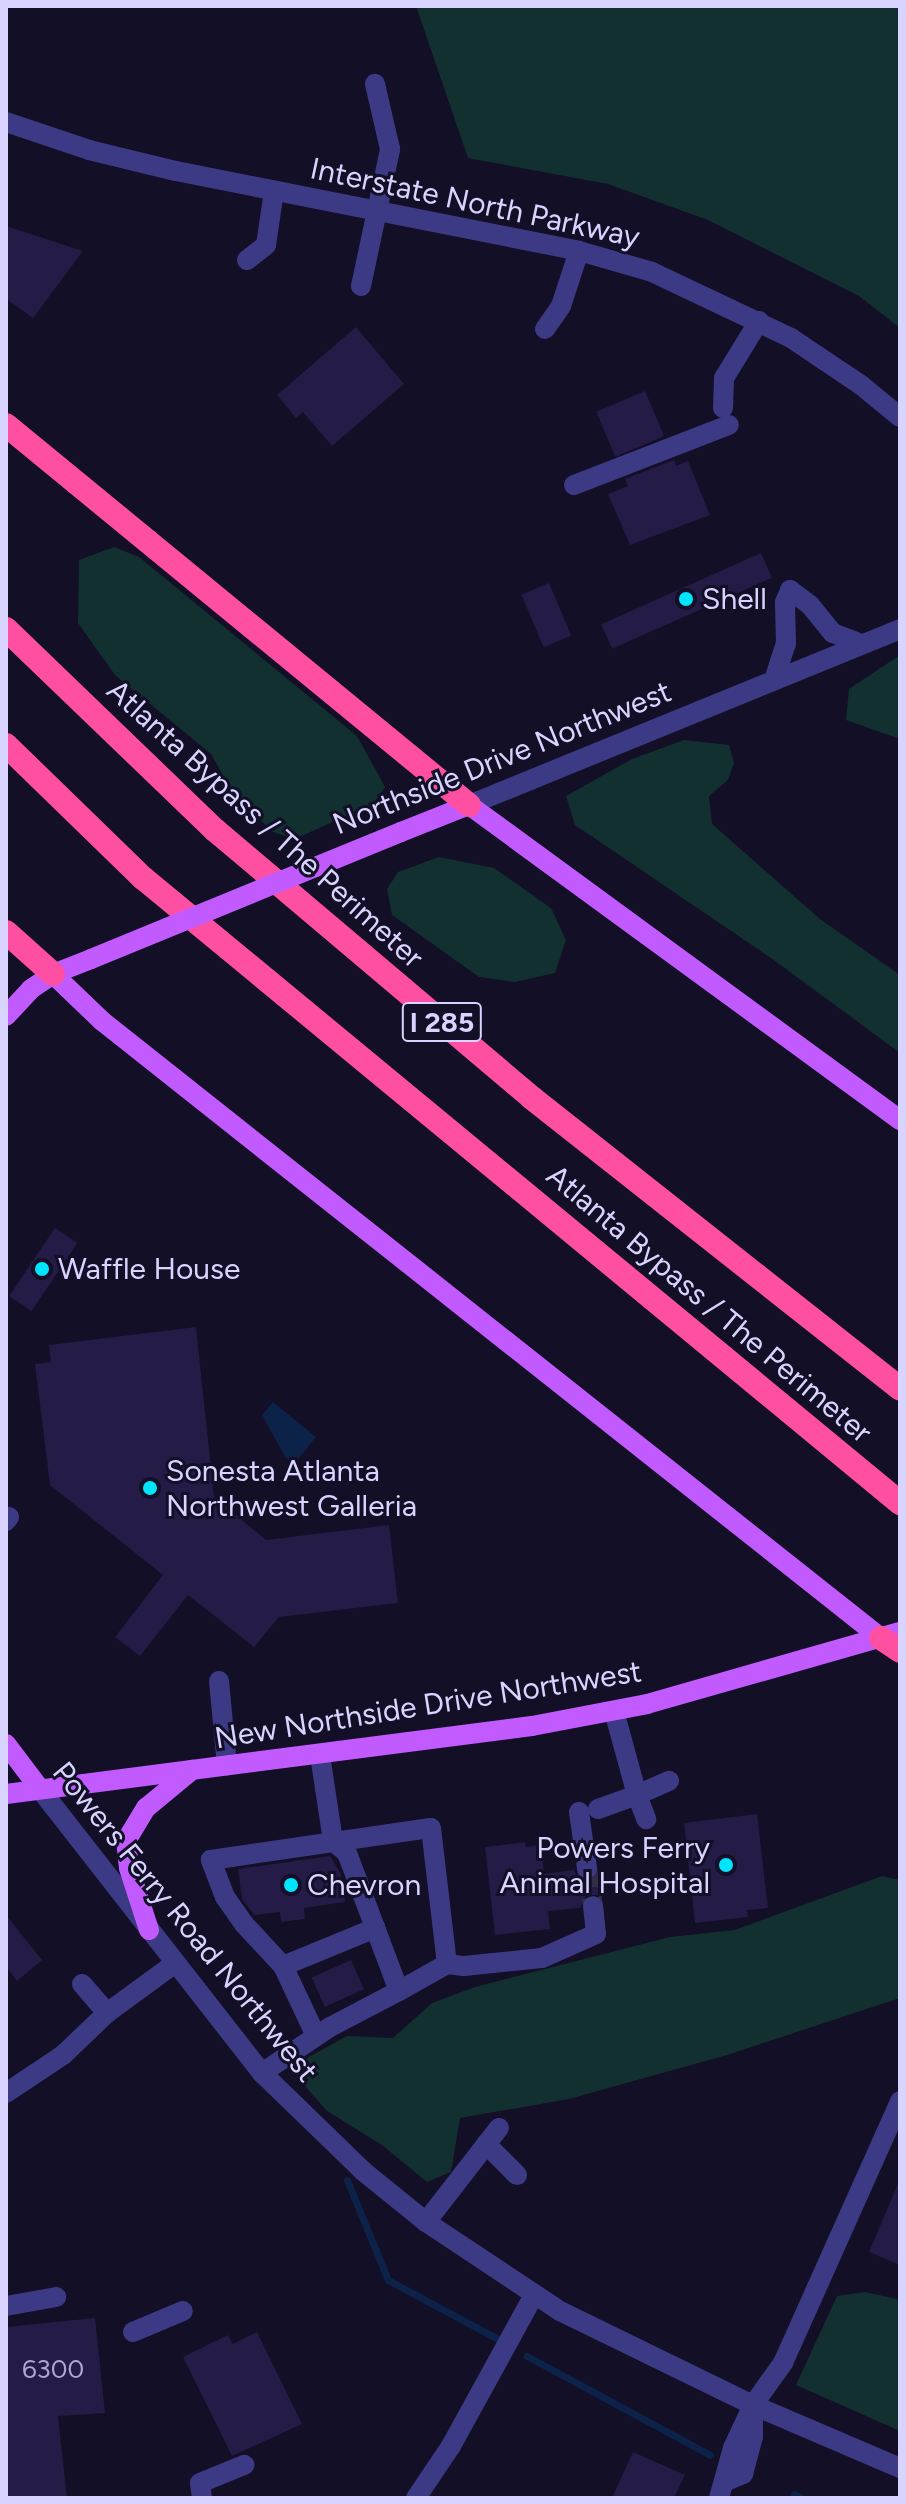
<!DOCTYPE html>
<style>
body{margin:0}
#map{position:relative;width:906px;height:2504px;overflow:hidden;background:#130f26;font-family:Figtree,sans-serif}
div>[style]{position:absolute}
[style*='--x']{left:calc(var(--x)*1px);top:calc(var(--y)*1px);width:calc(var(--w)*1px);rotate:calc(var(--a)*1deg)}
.green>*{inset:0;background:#12302f}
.water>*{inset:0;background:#0c2248}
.stream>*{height:7px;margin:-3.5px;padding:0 3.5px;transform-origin:3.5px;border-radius:3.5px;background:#0c2248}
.building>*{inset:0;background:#241b47;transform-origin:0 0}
.minor-tunnel>*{height:20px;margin-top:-10px;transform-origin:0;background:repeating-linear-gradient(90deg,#312d47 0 20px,transparent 0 30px)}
.minor>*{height:20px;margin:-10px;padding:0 10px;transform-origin:10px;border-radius:10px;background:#3d3a85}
.major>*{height:20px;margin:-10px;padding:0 10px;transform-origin:10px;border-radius:10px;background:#c25bff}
.highway>*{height:24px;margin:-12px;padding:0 12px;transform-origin:12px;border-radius:12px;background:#ff4fa3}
.major-bridge>*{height:20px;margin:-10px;padding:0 10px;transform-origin:10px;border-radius:10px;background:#c25bff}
.dots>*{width:22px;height:22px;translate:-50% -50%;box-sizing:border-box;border:4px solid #130f26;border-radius:50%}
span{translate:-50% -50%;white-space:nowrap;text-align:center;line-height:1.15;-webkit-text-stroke:6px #130f26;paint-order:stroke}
.number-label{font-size:26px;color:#aca6d1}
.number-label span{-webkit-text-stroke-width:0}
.shield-label span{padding:2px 6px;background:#130f26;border:2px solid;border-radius:6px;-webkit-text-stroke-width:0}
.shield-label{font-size:28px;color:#d9d4ff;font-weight:700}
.street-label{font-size:30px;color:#d9d4ff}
.poi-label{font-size:30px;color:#d9d4ff}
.left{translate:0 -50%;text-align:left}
.right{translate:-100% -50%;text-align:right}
.frame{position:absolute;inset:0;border:8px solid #d9d4ff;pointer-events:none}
</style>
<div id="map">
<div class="green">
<i style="clip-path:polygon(416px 6px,900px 6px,900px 328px,859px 296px,708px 220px,608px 184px,468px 158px)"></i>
<i style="clip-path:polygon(114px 547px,139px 557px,357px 736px,385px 787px,374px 803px,295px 839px,273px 832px,234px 795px,211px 754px,115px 675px,78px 623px,79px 560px)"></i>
<i style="clip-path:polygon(900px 655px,900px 739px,846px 720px,849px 689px)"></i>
<i style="clip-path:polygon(684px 740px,729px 745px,734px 763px,728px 780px,709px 796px,712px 824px,820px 919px,900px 975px,900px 1053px,771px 958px,575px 825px,566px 796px,632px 759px)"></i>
<i style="clip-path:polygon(439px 857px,494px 868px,551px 908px,566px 940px,555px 973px,515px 982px,479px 977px,392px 915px,387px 889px,398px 872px)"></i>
<i style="clip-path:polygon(882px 1876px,900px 1880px,900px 1998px,727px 2055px,569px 2099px,460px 2118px,451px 2172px,427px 2182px,382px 2145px,327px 2111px,297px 2077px,305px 2059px,347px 2036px,393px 2038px,432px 2003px,475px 1987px,670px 1937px,735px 1930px)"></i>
<i style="clip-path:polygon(865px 2292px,897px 2299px,900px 2308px,900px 2431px,796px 2385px,837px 2296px)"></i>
</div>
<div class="water">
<i style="clip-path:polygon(273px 1402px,316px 1437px,294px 1464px,285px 1457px,262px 1415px)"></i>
</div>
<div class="stream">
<i style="--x:347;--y:2180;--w:108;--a:67.7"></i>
<i style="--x:388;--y:2280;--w:123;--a:28.2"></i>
<i style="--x:527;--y:2356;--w:208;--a:28.4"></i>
<i style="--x:794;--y:2494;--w:9;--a:27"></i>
</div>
<div class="building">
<i style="clip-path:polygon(6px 226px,83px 251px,33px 318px,6px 299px)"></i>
<i style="clip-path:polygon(356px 327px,404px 384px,332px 446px,303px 412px,296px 418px,277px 395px)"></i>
<i style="left:645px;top:391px;width:49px;height:53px;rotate:67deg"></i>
<i style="clip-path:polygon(674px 460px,676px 466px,688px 461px,710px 515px,630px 545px,608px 494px,628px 486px,625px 479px)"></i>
<i style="left:761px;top:553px;width:27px;height:175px;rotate:66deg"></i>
<i style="left:549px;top:583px;width:57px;height:30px;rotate:67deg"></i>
<i style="left:55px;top:1228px;width:27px;height:82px;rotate:34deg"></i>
<i style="clip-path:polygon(196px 1327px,214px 1497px,266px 1540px,389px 1525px,398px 1603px,279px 1617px,254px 1647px,188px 1595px,140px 1656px,115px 1637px,163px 1575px,50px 1485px,35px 1364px,51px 1362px,49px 1345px)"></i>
<i style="clip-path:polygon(757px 1814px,768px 1908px,747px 1910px,748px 1917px,695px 1923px,684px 1823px)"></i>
<i style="clip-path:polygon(525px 1842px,526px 1847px,541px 1845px,544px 1874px,574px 1870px,577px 1877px,588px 1881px,597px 1876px,599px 1895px,586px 1895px,580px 1908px,548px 1911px,550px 1929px,495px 1935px,485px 1847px)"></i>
<i style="clip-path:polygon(330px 1856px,341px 1874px,345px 1902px,304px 1908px,305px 1919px,281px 1922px,280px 1912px,254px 1915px,242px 1899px,238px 1869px)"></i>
<i style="clip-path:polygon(6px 1915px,42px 1960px,17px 1981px,6px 1967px)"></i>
<i style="left:351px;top:1960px;width:32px;height:43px;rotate:66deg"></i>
<i style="clip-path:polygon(900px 2179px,900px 2265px,869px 2252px)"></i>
<i style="clip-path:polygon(95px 2318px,105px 2413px,58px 2416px,67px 2498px,6px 2498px,6px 2327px)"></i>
<i style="clip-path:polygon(257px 2332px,302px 2424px,232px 2456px,183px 2357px,228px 2335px,233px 2344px)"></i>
<i style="clip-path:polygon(633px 2452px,685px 2475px,674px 2498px,612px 2498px)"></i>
</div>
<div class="minor-tunnel">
<i style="--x:587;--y:1868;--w:38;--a:81"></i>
</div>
<div class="minor">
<i style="--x:6;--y:122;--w:88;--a:18.6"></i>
<i style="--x:89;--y:150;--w:89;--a:13.6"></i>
<i style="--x:176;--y:171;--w:411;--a:11.2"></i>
<i style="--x:579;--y:251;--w:76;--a:16"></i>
<i style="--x:652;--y:272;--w:154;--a:25.4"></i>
<i style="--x:791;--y:338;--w:84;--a:33.9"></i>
<i style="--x:861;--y:385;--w:50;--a:39.4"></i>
<i style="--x:247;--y:260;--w:24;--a:-38"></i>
<i style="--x:266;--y:245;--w:55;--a:-81.6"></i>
<i style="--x:361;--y:286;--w:140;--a:-78"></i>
<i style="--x:390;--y:149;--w:67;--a:-103"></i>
<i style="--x:545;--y:329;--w:28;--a:-55"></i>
<i style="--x:561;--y:306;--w:58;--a:-71.9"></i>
<i style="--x:723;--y:408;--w:30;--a:-88"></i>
<i style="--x:724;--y:378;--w:67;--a:-58.4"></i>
<i style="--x:574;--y:485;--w:166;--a:-21.2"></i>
<i style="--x:774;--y:680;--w:38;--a:-72"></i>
<i style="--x:786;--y:644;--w:42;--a:-91.4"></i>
<i style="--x:785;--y:602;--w:13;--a:-67"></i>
<i style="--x:790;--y:590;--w:25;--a:37"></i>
<i style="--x:810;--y:605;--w:36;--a:51"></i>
<i style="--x:833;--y:633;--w:30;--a:21"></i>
<i style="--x:469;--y:805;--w:466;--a:-22.2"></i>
<i style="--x:6;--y:1521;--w:5;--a:-53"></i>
<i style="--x:219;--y:1681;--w:85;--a:84.6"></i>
<i style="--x:614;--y:1711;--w:87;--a:74.7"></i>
<i style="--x:637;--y:1795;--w:35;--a:-24"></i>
<i style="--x:320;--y:1755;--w:87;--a:81.4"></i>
<i style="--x:333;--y:1841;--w:18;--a:41"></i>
<i style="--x:347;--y:1853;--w:147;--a:69.4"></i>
<i style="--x:399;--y:1991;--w:55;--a:-29.4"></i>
<i style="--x:447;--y:1964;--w:17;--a:7"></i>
<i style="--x:464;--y:1966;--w:78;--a:-5.9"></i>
<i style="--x:542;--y:1958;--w:59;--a:-24"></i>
<i style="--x:596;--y:1934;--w:28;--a:-96"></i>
<i style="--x:40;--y:1789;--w:360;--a:52"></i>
<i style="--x:262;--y:2073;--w:141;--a:44.1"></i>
<i style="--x:363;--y:2171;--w:81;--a:39"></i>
<i style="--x:426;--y:2222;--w:161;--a:33.6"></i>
<i style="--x:560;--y:2311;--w:215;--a:26"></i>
<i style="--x:753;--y:2405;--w:160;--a:23.2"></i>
<i style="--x:598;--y:1809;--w:41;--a:-19.7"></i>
<i style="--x:637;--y:1795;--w:26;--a:69"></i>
<i style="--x:579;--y:1812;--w:57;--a:81.9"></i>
<i style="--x:283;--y:1966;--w:57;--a:-132.9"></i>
<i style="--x:244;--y:1924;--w:33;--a:-125"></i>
<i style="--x:225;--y:1897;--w:40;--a:-111"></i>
<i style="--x:211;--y:1860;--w:222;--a:-8.3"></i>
<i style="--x:431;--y:1828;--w:137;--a:83.3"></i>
<i style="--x:82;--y:1984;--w:38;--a:49"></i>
<i style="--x:316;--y:2036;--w:77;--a:-115.2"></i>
<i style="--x:283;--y:1966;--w:100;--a:-22.4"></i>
<i style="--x:262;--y:2073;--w:82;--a:-34.1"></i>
<i style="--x:330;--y:2027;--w:78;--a:-27.6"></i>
<i style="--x:6;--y:2093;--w:69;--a:-33.7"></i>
<i style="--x:63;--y:2055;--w:61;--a:-43.7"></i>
<i style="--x:107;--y:2013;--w:83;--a:-36.2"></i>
<i style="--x:486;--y:2144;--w:44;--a:45"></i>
<i style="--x:426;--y:2222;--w:119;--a:-52.2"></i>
<i style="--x:6;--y:2306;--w:51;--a:-10.2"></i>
<i style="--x:133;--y:2332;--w:54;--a:-22.8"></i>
<i style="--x:724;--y:2482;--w:21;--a:-23"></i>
<i style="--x:743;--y:2474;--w:39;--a:-75"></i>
<i style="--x:753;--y:2436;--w:20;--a:-90"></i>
<i style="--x:202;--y:2498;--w:15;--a:-98"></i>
<i style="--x:200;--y:2483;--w:48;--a:-22.2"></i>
<i style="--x:416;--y:2498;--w:63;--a:-56.1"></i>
<i style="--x:451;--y:2446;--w:172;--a:-61.2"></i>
<i style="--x:719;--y:2498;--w:52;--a:-74.4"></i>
<i style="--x:733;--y:2448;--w:47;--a:-65.1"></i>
<i style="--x:753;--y:2405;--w:52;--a:-54.5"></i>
<i style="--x:783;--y:2363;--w:287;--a:-65.9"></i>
</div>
<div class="major">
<i style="--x:401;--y:832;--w:73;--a:-21.7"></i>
<i style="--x:469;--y:805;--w:534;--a:36.16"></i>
<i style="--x:53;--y:974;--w:68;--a:43.8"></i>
<i style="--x:102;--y:1021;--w:994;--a:38.38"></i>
<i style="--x:6;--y:1016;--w:37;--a:-47"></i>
<i style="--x:31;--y:989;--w:27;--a:-34"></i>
<i style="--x:53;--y:974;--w:41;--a:-21.5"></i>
<i style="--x:6;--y:1744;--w:56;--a:52.9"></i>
<i style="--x:6;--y:1794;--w:530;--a:-7.37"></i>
<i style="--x:532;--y:1726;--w:117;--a:-10.8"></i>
<i style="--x:647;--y:1704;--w:263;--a:-15.9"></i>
<i style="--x:149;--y:1930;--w:65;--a:-107.9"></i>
<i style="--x:129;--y:1868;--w:27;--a:-96"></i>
<i style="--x:126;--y:1841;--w:39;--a:-59"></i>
<i style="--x:146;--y:1808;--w:60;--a:-39.6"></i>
</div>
<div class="highway">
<i style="--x:6;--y:425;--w:599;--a:39.38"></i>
<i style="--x:6;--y:629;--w:290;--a:43.9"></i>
<i style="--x:215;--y:830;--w:415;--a:40.2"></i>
<i style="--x:532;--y:1098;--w:469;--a:38.3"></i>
<i style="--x:6;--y:745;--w:191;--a:44.2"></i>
<i style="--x:143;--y:878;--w:982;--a:39.54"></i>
<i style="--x:6;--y:932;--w:63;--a:41.8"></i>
<i style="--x:881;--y:1638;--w:23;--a:34"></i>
</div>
<div class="major-bridge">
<i style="--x:91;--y:959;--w:335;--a:-22.3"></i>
</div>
<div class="dots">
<i style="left:686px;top:599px;background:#00e5ff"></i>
<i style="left:42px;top:1269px;background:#00e5ff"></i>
<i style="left:150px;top:1488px;background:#00e5ff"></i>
<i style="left:726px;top:1865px;background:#00e5ff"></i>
<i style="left:291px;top:1885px;background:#00e5ff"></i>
</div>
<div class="number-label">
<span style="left:53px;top:2370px">6300</span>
</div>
<div class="shield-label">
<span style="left:442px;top:1022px">I 285</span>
</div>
<div class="street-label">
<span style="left:475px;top:203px;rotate:12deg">Interstate North Parkway</span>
<span style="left:502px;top:758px;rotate:-22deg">Northside Drive Northwest</span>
<span style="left:265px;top:824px;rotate:42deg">Atlanta Bypass / The Perimeter</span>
<span style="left:709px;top:1304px;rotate:40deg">Atlanta Bypass / The Perimeter</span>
<span style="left:428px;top:1705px;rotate:-9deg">New Northside Drive Northwest</span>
<span style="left:185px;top:1922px;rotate:51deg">Powers Ferry Road Northwest</span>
</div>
<div class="poi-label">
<span class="left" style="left:702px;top:599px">Shell</span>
<span class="left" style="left:58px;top:1269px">Waffle House</span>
<span class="left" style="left:166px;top:1488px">Sonesta Atlanta<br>Northwest Galleria</span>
<span class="right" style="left:710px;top:1865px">Powers Ferry<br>Animal Hospital</span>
<span class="left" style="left:307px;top:1885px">Chevron</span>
</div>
<div class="frame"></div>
</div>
